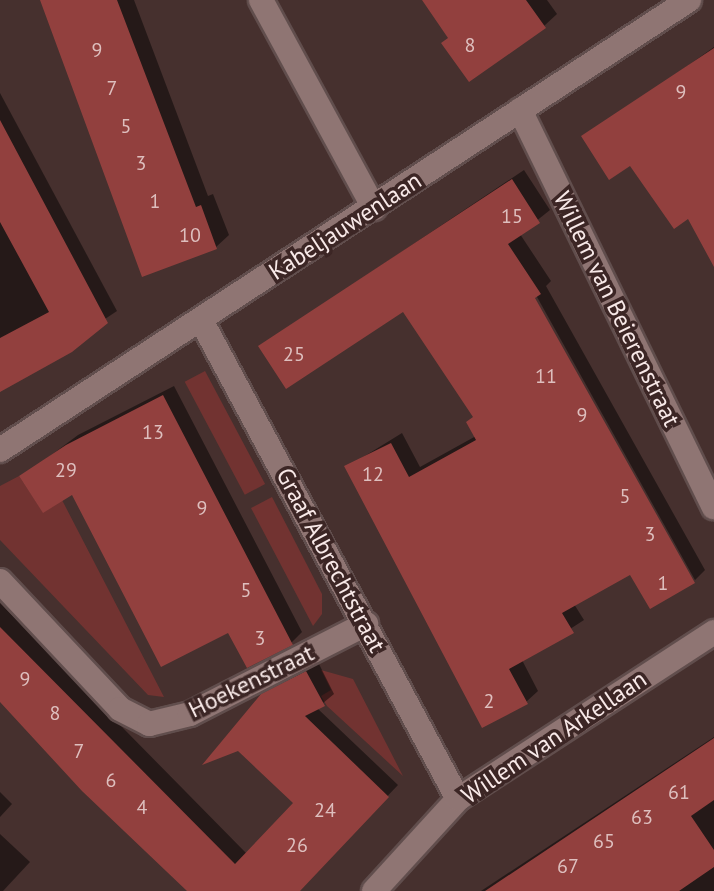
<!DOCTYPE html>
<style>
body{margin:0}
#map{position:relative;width:714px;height:891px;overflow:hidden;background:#46302e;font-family:"PT Sans",sans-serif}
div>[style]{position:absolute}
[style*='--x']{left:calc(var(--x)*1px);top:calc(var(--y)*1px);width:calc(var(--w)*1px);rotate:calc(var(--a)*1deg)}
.green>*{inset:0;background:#723331;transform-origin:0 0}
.shadow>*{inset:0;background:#0007}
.building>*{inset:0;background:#92403e}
.roads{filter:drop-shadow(2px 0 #614e4d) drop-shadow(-2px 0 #614e4d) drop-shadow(0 2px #614e4d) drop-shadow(0 -2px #614e4d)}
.minor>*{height:24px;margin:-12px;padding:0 12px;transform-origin:12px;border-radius:12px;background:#8f7573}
span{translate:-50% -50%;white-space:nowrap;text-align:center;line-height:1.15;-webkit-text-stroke:7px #3c2625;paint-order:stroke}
.number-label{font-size:20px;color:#debfbe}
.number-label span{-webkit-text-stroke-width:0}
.street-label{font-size:24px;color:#f8e9e8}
</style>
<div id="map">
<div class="green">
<i style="left:205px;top:371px;width:128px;height:23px;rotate:62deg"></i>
<i style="clip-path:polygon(19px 476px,43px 512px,62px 500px,164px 697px,148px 695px,0 540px,0 486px)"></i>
<i style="clip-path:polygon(272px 497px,322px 594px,322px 614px,313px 626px,251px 508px)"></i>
<i style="clip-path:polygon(321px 670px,353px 679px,403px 776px,327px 706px,321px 696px,331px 690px)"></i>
</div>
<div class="shadow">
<i style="clip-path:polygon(41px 0,134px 0,208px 196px,213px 194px,229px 235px,216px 247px,143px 274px)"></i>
<i style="clip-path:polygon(424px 0,547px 0,557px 14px,544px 26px,450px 37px)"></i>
<i style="clip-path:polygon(714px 47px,714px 264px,658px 87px)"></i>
<i style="clip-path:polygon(0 93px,117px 311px,0 389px)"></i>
<i style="clip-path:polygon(524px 170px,550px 210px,520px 234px,551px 281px,546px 286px,705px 570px,695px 580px,532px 288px,528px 290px,631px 572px,574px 604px,584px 620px,522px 660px,538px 691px,526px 702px,347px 467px,402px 433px,420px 467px,476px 436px,475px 416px,404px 309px,261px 346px)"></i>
<i style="clip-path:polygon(174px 386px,302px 632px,291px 643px,229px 631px,73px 492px,22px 477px,78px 435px)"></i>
<i style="clip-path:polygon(0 603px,247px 854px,296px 803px,263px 696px,318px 662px,334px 694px,317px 708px,398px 785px,297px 891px,192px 891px,0 701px)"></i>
<i style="clip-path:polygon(714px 737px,714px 891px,481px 891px)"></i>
<i style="clip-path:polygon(0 792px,12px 804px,0 817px)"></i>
<i style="clip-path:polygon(0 834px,30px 862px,3px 891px,0 891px)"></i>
</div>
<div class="building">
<i style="clip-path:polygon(40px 0,117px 0,196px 207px,201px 205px,217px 249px,142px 277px)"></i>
<i style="clip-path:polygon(422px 0,526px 0,546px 28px,469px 82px,441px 43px,448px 38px)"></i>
<i style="clip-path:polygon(714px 48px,714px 267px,688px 219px,674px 229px,630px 166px,609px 180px,581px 136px)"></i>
<i style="clip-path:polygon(0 120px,108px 323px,72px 352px,0 392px,0 338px,49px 312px,0 222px)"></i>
<i style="clip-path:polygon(512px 179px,540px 223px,508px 244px,541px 294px,535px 298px,695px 583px,650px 609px,630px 575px,562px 613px,574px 633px,509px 669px,528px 704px,482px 728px,344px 466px,391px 443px,409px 477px,476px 440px,466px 422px,473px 417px,403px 312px,286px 389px,258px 346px)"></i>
<i style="clip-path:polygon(163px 395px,293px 645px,247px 668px,228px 633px,161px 667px,72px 495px,43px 513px,19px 476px,66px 445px)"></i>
<i style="clip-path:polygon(0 627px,235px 864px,293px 803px,238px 751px,202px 765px,261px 694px,306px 671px,325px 706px,305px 716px,389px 797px,300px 891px,187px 891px,82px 791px,0 702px)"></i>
<i style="clip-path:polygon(714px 738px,714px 800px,691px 816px,714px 850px,714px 867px,679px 891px,485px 891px)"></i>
</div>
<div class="roads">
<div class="minor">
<i style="--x:261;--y:0;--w:237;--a:61.5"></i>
<i style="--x:520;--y:110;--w:442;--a:64"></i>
<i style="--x:202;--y:322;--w:541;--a:61.78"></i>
<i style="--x:0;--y:450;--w:823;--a:-33.15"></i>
<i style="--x:0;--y:581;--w:175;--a:46.8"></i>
<i style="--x:120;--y:709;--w:33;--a:27"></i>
<i style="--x:149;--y:724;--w:42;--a:-13.7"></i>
<i style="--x:190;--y:714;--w:198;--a:-27.1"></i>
<i style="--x:374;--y:891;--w:125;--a:-47.6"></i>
<i style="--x:458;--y:799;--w:306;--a:-33.1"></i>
</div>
</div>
<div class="number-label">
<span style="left:470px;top:45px">8</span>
<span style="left:97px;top:50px">9</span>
<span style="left:112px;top:88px">7</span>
<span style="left:681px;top:92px">9</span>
<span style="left:126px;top:126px">5</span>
<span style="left:141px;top:163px">3</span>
<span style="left:155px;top:201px">1</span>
<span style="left:512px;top:216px">15</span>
<span style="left:190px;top:235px">10</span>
<span style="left:294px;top:354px">25</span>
<span style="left:546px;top:376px">11</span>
<span style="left:582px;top:415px">9</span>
<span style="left:153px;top:432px">13</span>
<span style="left:66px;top:470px">29</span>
<span style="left:373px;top:474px">12</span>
<span style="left:625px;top:496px">5</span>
<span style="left:202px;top:508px">9</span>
<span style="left:650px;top:534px">3</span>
<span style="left:663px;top:583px">1</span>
<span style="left:246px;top:590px">5</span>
<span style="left:260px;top:638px">3</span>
<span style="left:25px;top:679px">9</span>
<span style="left:489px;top:701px">2</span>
<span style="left:55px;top:713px">8</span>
<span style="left:79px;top:751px">7</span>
<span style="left:111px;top:780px">6</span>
<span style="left:679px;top:792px">61</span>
<span style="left:142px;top:807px">4</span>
<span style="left:325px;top:810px">24</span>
<span style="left:642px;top:817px">63</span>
<span style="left:604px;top:841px">65</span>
<span style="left:297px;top:845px">26</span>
<span style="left:568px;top:866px">67</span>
</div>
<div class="street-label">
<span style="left:345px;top:226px;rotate:-33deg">Kabeljauwenlaan</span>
<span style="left:617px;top:309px;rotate:64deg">Willem van Beierenstraat</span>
<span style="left:331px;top:560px;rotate:62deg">Graaf Albrechtstraat</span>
<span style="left:251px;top:681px;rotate:-26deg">Hoekenstraat</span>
<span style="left:554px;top:737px;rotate:-34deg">Willem van Arkellaan</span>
</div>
</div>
